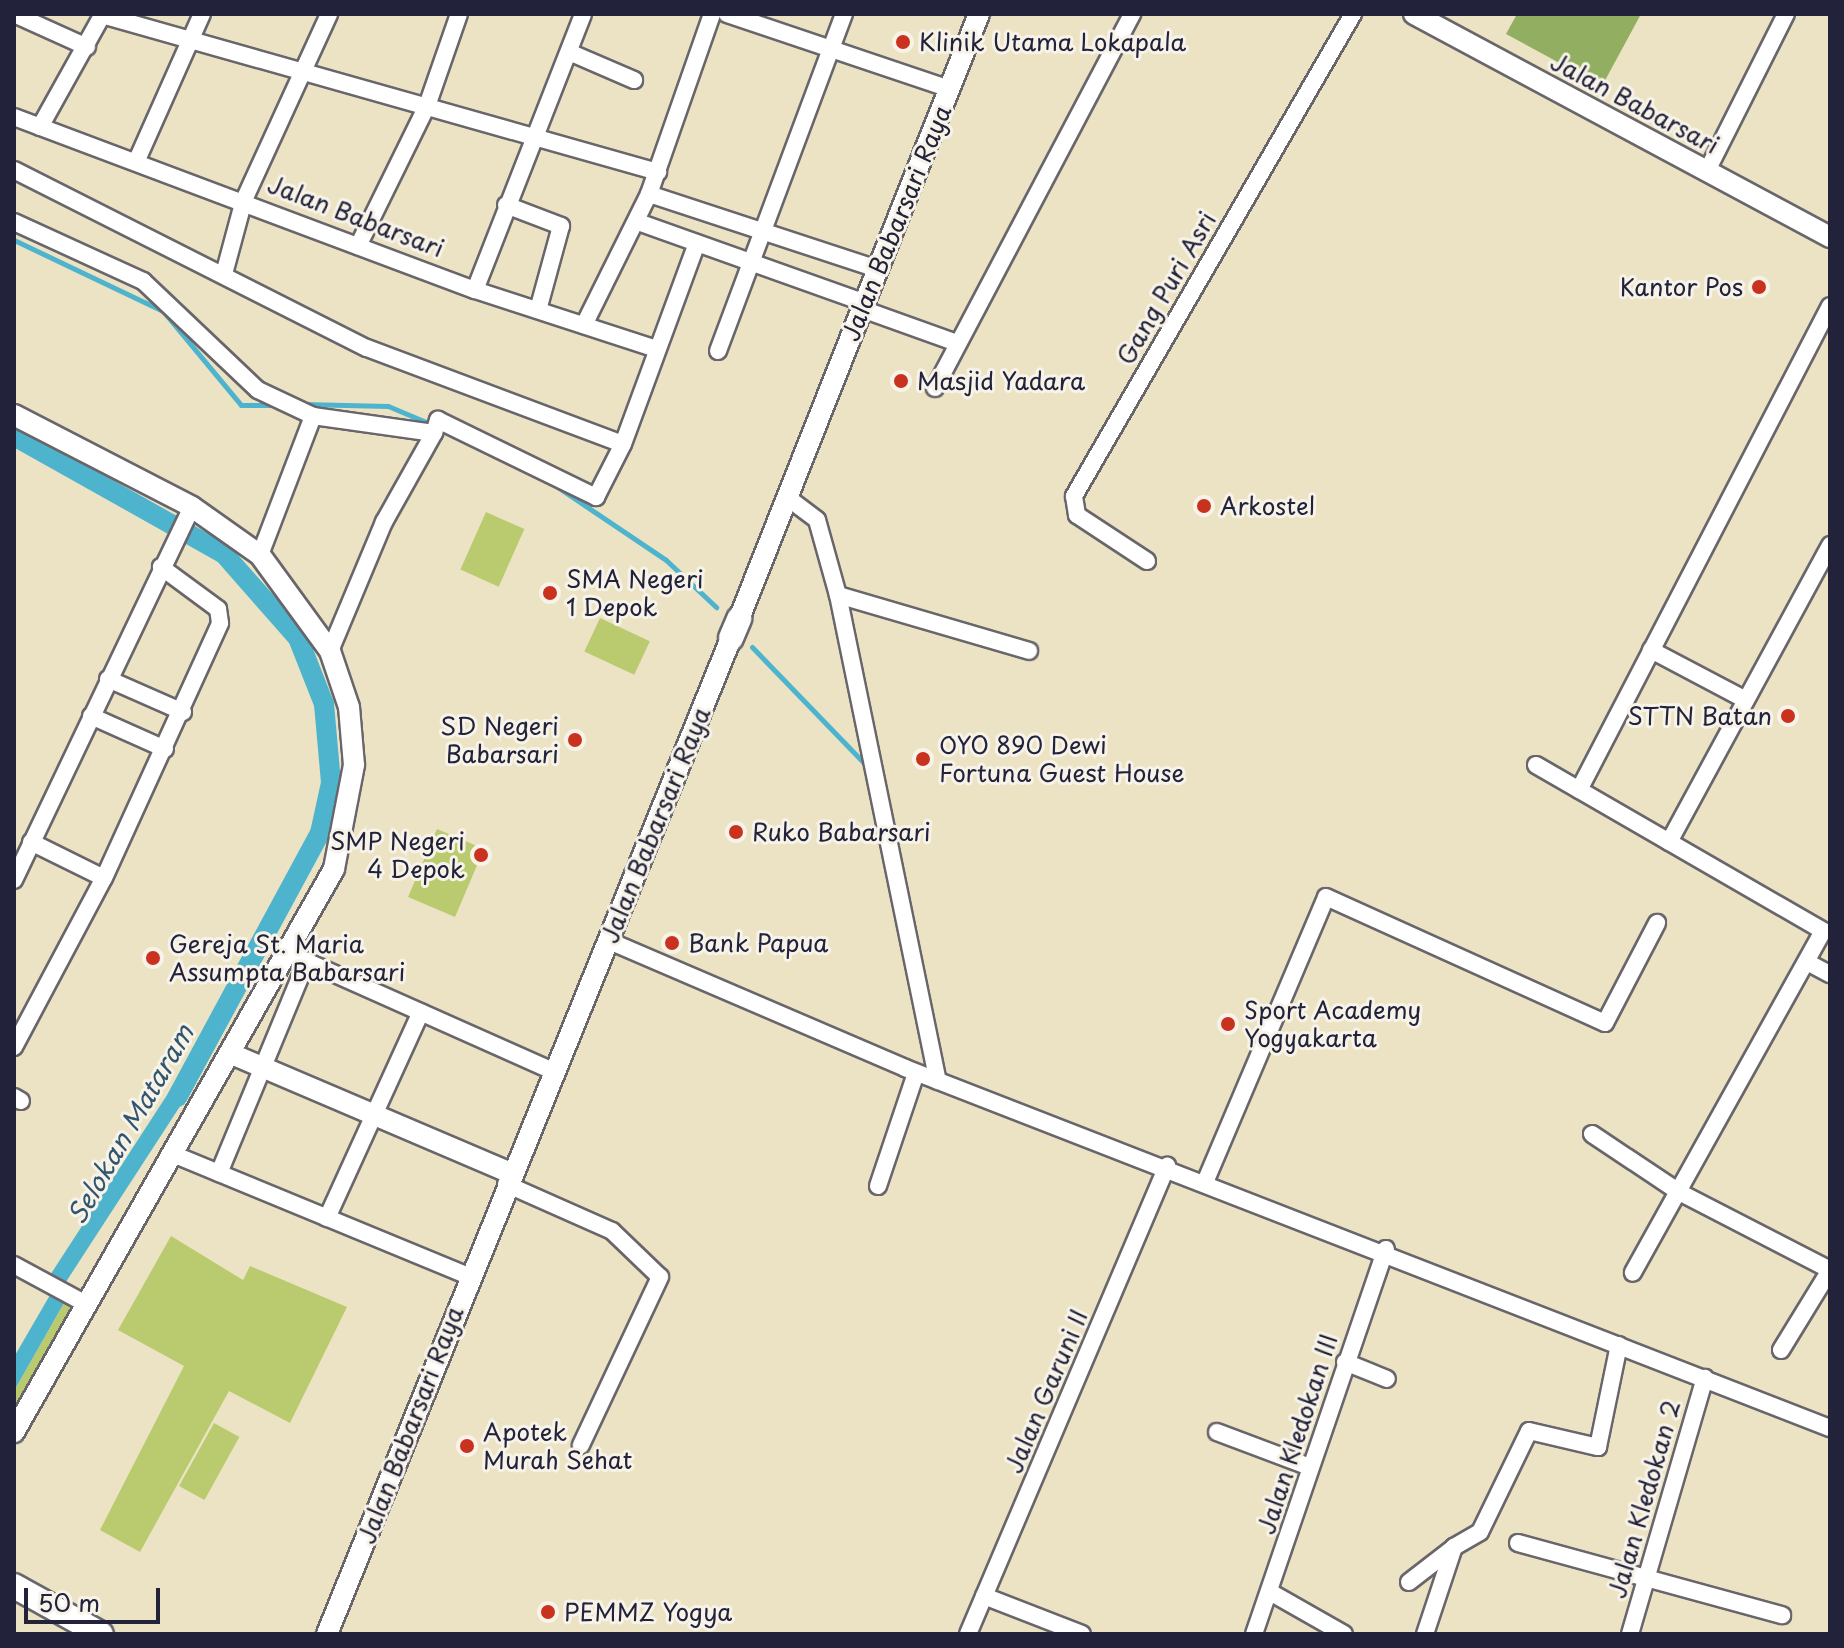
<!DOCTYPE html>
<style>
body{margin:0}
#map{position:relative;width:1844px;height:1648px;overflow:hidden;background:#ece3c5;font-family:"Playpen Sans",sans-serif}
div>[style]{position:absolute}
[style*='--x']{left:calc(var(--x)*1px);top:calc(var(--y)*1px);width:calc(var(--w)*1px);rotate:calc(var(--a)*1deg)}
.green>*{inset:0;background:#b9cb6e;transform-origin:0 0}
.forest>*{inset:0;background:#92af61}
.water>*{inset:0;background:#4eb4cd;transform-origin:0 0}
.stream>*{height:5px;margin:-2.5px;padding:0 2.5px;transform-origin:2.5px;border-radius:2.5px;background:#4eb4cd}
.canal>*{height:20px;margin:-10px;padding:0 10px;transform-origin:10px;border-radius:10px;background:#4eb4cd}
.roads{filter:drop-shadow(2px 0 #69666b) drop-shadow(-2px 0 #69666b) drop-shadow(0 2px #69666b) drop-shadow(0 -2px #69666b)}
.minor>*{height:16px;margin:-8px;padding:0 8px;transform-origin:8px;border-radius:8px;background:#fff}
.tertiary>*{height:20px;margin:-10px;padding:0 10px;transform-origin:10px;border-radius:10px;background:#fff}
.secondary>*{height:24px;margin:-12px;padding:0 12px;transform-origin:12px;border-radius:12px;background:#fff}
.dots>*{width:22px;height:22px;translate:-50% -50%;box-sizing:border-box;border:4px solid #f7f3e8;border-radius:50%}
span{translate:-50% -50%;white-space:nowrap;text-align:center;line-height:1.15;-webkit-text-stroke:6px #f7f3e8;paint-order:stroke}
.poi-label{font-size:24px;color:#22223b}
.left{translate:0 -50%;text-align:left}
.right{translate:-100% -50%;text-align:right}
.street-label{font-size:24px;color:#22223b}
.water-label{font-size:26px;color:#31556e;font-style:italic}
.frame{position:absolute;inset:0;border:16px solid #22223b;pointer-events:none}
.scale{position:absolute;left:24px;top:1588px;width:136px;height:36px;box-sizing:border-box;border:4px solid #22223b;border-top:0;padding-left:10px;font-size:24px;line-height:28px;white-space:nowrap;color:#22223b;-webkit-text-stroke:6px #f7f3e8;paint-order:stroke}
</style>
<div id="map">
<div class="green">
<i style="left:486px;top:512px;width:42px;height:63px;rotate:24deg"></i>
<i style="left:600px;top:618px;width:55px;height:37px;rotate:25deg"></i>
<i style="left:437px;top:829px;width:51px;height:74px;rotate:23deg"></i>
<i style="clip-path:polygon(171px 1236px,243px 1280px,250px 1266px,347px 1307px,290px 1423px,229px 1391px,140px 1552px,100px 1530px,184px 1366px,118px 1330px)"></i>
<i style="clip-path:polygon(64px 1303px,73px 1308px,14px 1411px,14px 1391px)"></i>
<i style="left:214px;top:1423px;width:29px;height:72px;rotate:29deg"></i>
</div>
<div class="forest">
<i style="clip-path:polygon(1517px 14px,1641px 14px,1602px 86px,1506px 34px)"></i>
</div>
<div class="water">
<i style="left:182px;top:1072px;width:17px;height:244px;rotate:33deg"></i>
<i style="clip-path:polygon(50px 1295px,64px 1303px,14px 1391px,14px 1357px)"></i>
</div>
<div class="stream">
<i style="--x:14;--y:240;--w:165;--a:25.5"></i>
<i style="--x:163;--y:311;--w:122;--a:50.3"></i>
<i style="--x:241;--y:405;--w:36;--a:0"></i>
<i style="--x:303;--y:404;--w:85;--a:1.3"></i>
<i style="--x:388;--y:406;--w:49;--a:22.9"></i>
<i style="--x:553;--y:484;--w:136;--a:33.9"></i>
<i style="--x:666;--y:560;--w:69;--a:43.2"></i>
<i style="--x:752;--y:647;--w:167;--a:46"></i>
</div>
<div class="canal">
<i style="--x:14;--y:436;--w:241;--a:29.3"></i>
<i style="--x:224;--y:554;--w:112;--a:48.6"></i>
<i style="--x:298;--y:638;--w:71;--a:68.5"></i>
<i style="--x:324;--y:704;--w:79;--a:84.9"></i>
<i style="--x:331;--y:783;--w:51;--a:102.4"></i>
<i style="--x:320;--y:833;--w:300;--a:118.4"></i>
</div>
<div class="roads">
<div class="minor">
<i style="--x:14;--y:14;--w:80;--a:24.3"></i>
<i style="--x:727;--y:14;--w:235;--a:18.6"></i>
<i style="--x:102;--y:15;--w:578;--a:15.77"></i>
<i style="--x:569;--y:52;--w:71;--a:23.3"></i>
<i style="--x:14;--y:117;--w:492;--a:20.6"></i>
<i style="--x:475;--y:290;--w:188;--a:18"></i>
<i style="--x:40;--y:127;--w:129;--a:-60.9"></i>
<i style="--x:137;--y:160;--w:160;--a:-66"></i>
<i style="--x:14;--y:170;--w:395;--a:26.8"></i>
<i style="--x:367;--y:348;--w:273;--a:20.6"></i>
<i style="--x:623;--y:444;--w:214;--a:-69.8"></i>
<i style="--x:1707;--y:171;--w:176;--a:-63.3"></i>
<i style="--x:649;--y:194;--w:240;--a:18.2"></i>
<i style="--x:506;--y:205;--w:59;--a:20.9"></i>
<i style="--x:561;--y:226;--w:87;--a:105.3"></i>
<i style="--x:14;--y:222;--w:142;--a:24.6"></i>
<i style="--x:143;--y:281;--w:158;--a:43.5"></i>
<i style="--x:258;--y:390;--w:61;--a:25.3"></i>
<i style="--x:313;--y:416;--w:122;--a:8"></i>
<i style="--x:434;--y:433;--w:14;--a:-73"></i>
<i style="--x:438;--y:420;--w:176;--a:26"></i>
<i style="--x:596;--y:497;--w:59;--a:-63"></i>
<i style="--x:638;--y:222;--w:241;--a:19.6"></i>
<i style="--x:358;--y:246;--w:156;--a:-63.8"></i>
<i style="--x:427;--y:106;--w:97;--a:-70.8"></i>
<i style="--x:224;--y:274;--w:77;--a:-74.9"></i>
<i style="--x:244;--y:200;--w:205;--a:-65.4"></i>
<i style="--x:475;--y:290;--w:296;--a:-68.6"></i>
<i style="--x:862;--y:309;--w:98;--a:19.7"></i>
<i style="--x:584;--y:325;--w:146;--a:-63.6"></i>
<i style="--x:649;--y:194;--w:191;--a:-70.7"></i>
<i style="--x:718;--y:351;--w:360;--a:-69.5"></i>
<i style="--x:935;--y:388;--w:423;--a:-62.2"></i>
<i style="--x:788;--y:498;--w:36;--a:37"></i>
<i style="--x:817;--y:520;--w:78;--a:74.4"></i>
<i style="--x:838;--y:595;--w:496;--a:78.4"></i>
<i style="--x:260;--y:555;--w:149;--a:-69.1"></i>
<i style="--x:1147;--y:561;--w:84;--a:-146.7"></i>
<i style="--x:1077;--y:515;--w:19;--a:-99"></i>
<i style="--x:1074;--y:496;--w:557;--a:-59.94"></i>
<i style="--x:838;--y:595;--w:199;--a:16.3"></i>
<i style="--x:1651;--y:650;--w:107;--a:27.8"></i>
<i style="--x:330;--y:651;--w:140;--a:-67.3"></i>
<i style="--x:384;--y:522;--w:102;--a:-60.7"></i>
<i style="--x:108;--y:679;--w:82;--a:23.7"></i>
<i style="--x:91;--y:716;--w:81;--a:24"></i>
<i style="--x:1536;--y:765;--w:332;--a:30"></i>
<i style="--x:1823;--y:931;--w:391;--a:119.1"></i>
<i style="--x:1579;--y:790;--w:545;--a:-62.59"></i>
<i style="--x:31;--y:842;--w:81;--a:26.3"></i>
<i style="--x:1669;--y:842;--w:338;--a:-61.5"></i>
<i style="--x:14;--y:880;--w:413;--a:-64.5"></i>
<i style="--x:607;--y:940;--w:324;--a:23.2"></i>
<i style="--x:905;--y:1068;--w:993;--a:21.27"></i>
<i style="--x:290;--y:954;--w:288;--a:24"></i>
<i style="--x:1807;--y:962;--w:26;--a:28"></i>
<i style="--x:14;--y:1047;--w:191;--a:-62"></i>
<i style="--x:104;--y:878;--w:280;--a:-65.5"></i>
<i style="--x:220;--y:623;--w:14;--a:-98"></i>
<i style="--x:218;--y:609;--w:71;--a:-143.6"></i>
<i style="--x:14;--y:1097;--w:8;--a:30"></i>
<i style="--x:1592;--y:1134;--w:105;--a:33.7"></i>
<i style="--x:1679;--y:1192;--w:170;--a:27.3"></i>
<i style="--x:175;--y:1155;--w:317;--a:22.4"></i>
<i style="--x:219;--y:1173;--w:230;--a:-67.5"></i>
<i style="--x:1206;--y:1180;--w:307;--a:-67"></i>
<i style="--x:1326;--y:897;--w:306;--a:24.3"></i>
<i style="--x:1605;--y:1023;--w:113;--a:-62.5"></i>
<i style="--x:506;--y:1184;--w:116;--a:23.9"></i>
<i style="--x:612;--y:1231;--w:66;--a:43.8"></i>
<i style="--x:660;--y:1277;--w:186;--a:115.2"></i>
<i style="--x:878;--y:1186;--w:119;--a:-71.4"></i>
<i style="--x:327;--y:1218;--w:226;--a:-65.5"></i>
<i style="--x:14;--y:1265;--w:84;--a:28.4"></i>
<i style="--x:1781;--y:1350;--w:94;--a:-58.5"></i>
<i style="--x:1345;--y:1362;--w:45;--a:22"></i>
<i style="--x:1217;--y:1432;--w:99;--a:20.6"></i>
<i style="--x:1518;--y:1543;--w:274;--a:15.3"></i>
<i style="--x:1409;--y:1582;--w:56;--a:-37.7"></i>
<i style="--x:1270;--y:1592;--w:85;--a:29.6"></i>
<i style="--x:984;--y:1596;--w:105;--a:21.2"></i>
<i style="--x:968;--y:1634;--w:509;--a:-66.96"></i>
<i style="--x:1254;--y:1634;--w:407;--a:-71.1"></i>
<i style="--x:1425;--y:1634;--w:92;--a:-71.6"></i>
<i style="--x:1454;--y:1547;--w:30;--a:-30"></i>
<i style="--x:1480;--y:1532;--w:112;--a:-64.1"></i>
<i style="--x:1529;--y:1431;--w:71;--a:13.1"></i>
<i style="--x:1598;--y:1447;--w:104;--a:-78.4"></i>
<i style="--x:1630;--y:1634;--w:267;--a:-73.7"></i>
</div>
<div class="tertiary">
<i style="--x:1414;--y:14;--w:472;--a:28.2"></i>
<i style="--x:14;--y:415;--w:200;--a:27.3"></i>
<i style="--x:192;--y:507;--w:83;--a:35.2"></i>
<i style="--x:260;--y:555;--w:119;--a:53.9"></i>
<i style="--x:330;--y:651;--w:59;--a:71.3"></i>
<i style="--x:349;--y:707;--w:58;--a:85.1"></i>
<i style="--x:354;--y:765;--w:106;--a:100.9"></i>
<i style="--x:334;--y:869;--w:648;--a:119.61"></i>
<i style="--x:739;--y:619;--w:651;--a:-68.36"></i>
<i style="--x:234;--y:1055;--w:301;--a:23.1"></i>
<i style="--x:327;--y:1634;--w:1075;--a:-67.92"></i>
</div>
<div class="secondary">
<i style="--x:731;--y:638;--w:21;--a:-67"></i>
<i style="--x:14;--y:1586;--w:99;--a:28.9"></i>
</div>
</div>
<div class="dots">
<i style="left:903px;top:42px;background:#c8321e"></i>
<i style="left:1759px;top:287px;background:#c8321e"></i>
<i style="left:901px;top:381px;background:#c8321e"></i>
<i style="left:1204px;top:506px;background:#c8321e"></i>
<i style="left:550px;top:593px;background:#c8321e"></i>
<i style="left:1788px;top:716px;background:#c8321e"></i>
<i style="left:575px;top:740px;background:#c8321e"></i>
<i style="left:923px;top:759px;background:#c8321e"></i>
<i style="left:736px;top:832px;background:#c8321e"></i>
<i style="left:481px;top:855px;background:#c8321e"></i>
<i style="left:672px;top:943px;background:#c8321e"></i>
<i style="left:153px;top:958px;background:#c8321e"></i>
<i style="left:1228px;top:1024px;background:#c8321e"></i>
<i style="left:467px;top:1446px;background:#c8321e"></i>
<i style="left:548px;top:1612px;background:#c8321e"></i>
</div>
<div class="poi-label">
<span class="left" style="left:919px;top:42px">Klinik Utama Lokapala</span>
<span class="right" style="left:1743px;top:287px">Kantor Pos</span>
<span class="left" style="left:917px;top:381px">Masjid Yadara</span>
<span class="left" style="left:1220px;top:506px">Arkostel</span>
<span class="left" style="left:566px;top:593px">SMA Negeri<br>1 Depok</span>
<span class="right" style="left:1772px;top:716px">STTN Batan</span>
<span class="right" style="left:559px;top:740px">SD Negeri<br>Babarsari</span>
<span class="left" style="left:939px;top:759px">OYO 890 Dewi<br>Fortuna Guest House</span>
<span class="left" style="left:752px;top:832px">Ruko Babarsari</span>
<span class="right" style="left:465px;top:855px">SMP Negeri<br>4 Depok</span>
<span class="left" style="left:688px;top:943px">Bank Papua</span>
<span class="left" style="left:169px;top:958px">Gereja St. Maria<br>Assumpta Babarsari</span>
<span class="left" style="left:1244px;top:1024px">Sport Academy<br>Yogyakarta</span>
<span class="left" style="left:483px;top:1446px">Apotek<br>Murah Sehat</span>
<span class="left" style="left:564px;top:1612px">PEMMZ Yogya</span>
</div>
<div class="street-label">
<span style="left:1635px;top:103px;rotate:28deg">Jalan Babarsari</span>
<span style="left:356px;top:216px;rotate:21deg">Jalan Babarsari</span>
<span style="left:896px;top:223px;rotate:-68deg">Jalan Babarsari Raya</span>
<span style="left:1166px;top:288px;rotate:-60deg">Gang Puri Asri</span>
<span style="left:655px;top:825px;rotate:-68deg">Jalan Babarsari Raya</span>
<span style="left:1046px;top:1391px;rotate:-67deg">Jalan Garuni II</span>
<span style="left:410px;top:1425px;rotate:-69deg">Jalan Babarsari Raya</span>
<span style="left:1297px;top:1434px;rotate:-72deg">Jalan Kledokan III</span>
<span style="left:1644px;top:1499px;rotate:-74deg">Jalan Kledokan 2</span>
</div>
<div class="water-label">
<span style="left:130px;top:1124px;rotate:-60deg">Selokan Mataram</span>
</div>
<div class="frame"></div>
<div class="scale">50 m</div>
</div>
